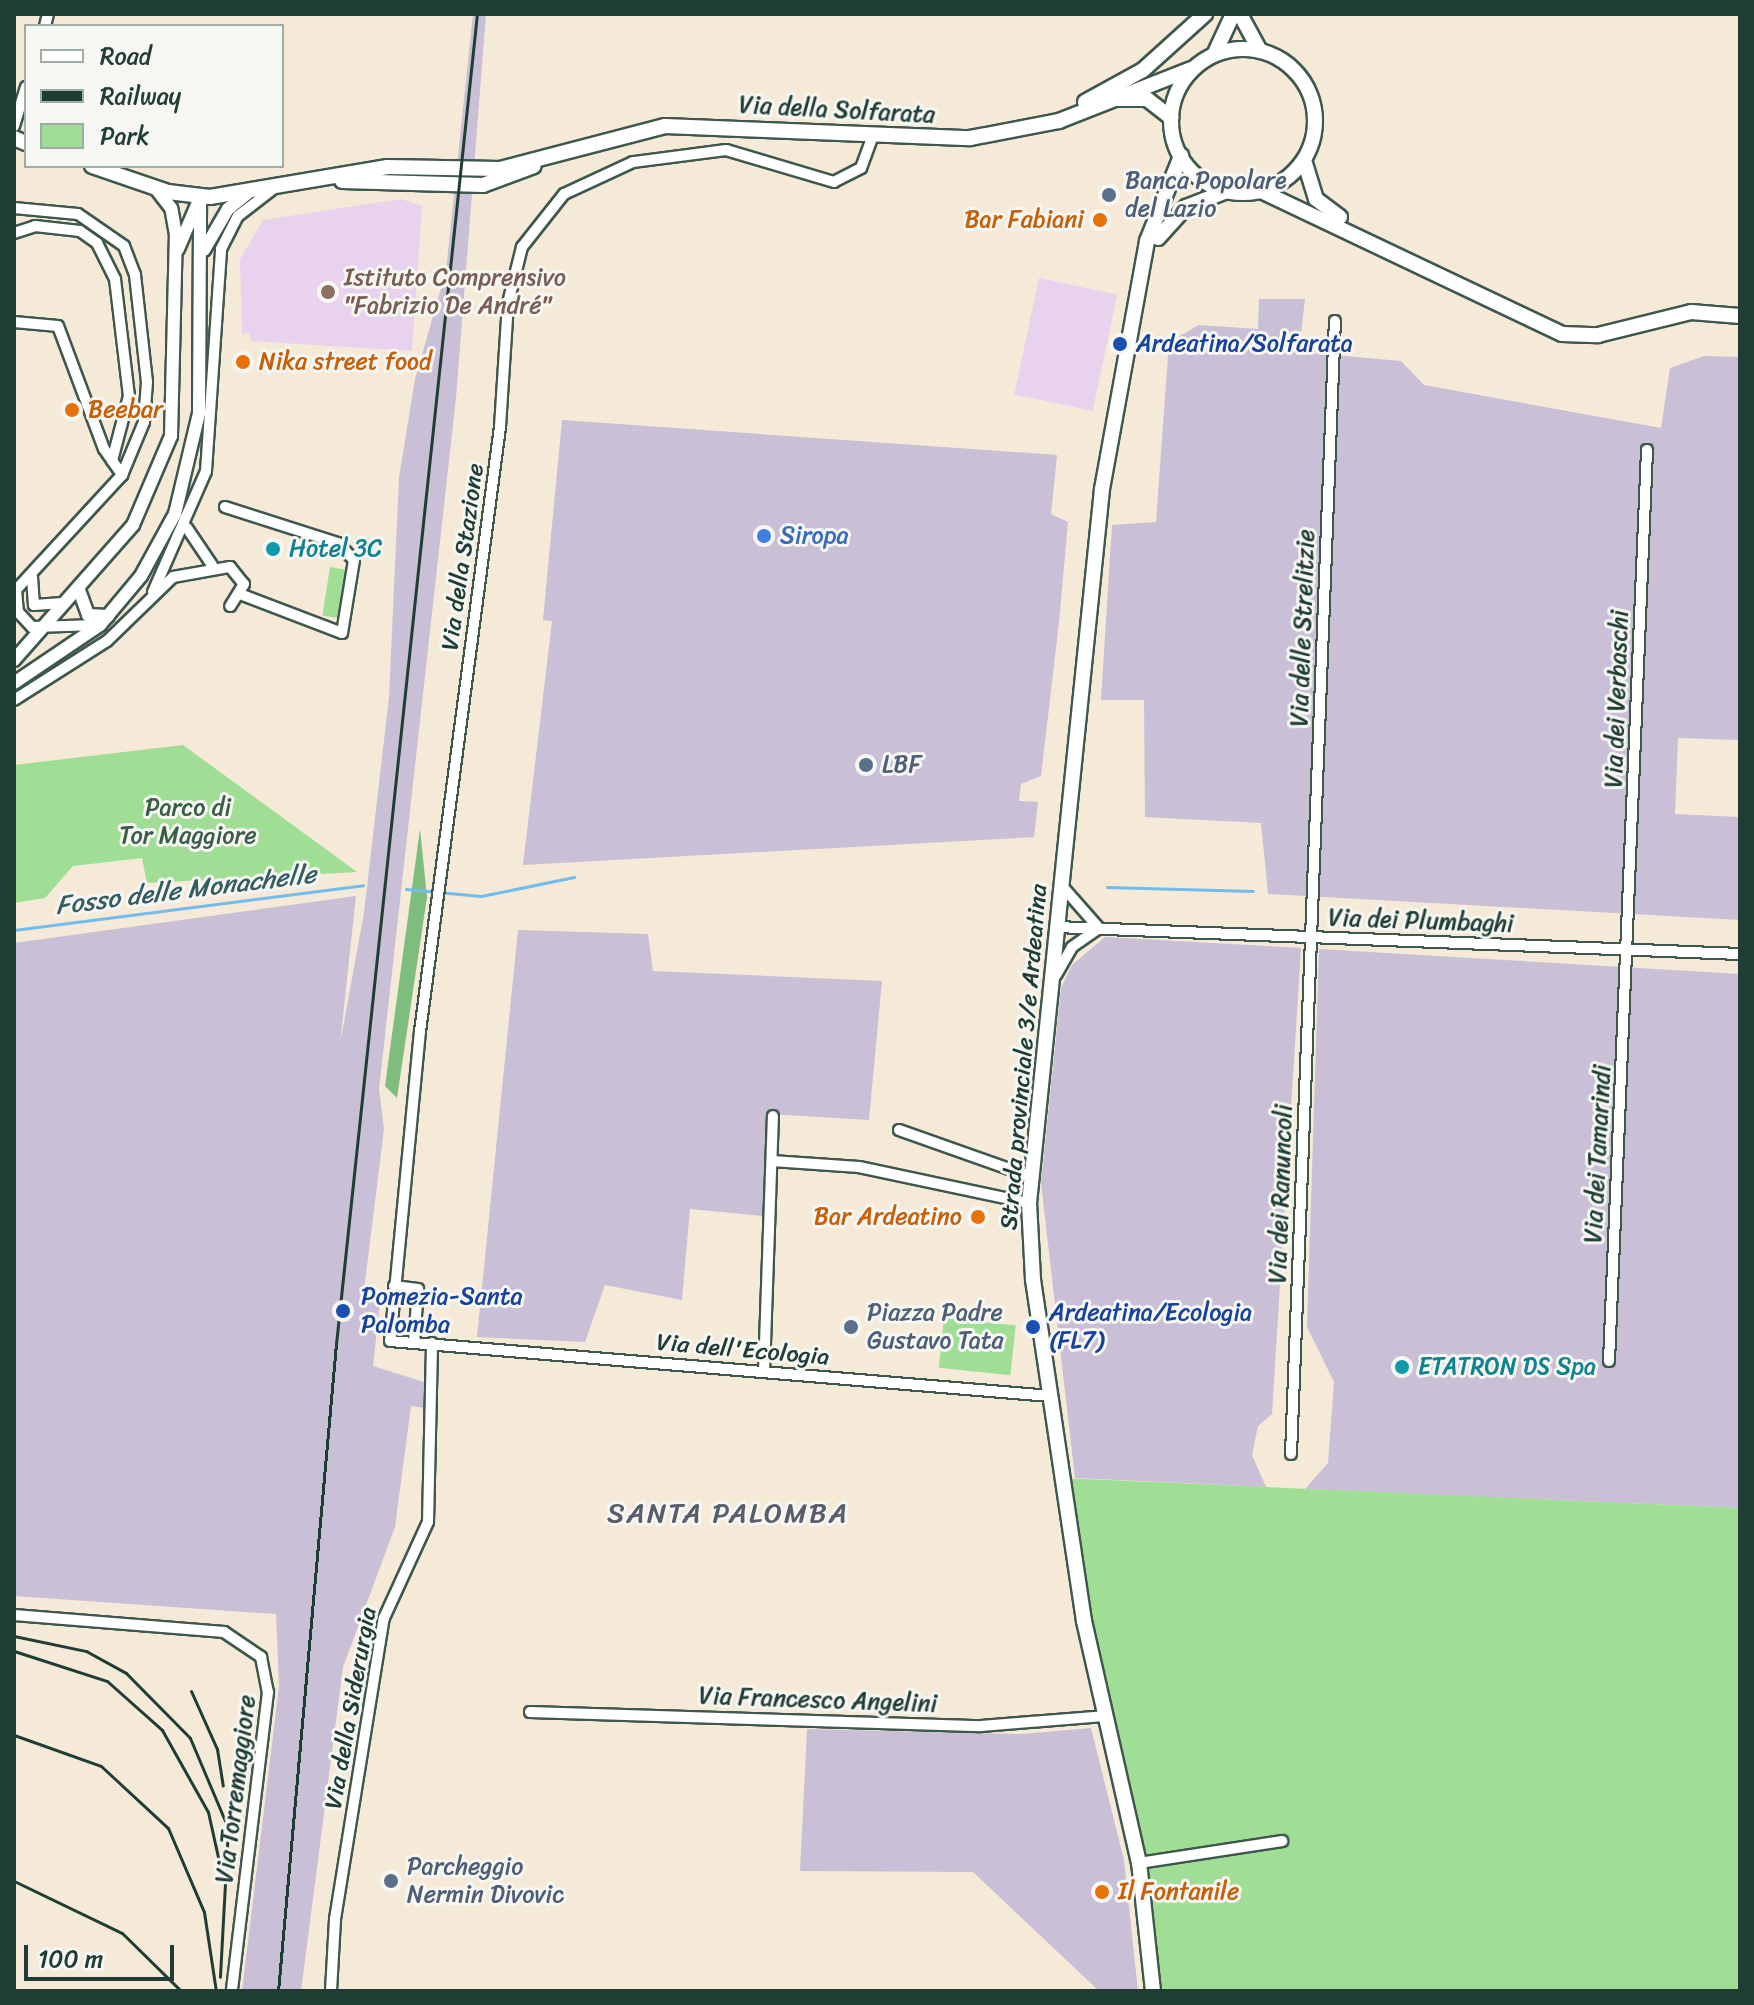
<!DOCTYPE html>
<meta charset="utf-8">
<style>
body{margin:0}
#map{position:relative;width:1754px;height:2005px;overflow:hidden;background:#f5e9d8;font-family:Sriracha,sans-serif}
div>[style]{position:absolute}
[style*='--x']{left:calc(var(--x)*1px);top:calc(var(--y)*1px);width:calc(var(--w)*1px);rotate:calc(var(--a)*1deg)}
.built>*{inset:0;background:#e8d2ee;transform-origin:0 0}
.industrial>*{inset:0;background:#c9bfd7}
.green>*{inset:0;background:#9fde94;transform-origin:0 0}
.forest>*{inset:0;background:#7fbd7e}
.stream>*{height:3px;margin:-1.5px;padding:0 1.5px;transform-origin:1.5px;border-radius:1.5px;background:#72bceb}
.roads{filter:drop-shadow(2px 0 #3f574d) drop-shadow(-2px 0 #3f574d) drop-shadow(0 2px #3f574d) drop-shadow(0 -2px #3f574d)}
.minor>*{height:10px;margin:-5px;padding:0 5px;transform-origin:5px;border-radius:5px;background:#fff}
.tertiary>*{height:12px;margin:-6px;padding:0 6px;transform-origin:6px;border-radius:6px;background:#fff}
.secondary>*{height:14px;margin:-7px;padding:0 7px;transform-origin:7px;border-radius:7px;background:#fff}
.secondary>.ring{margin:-7px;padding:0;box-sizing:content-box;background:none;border:14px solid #fff;border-radius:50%}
.rail>*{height:3px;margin:-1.5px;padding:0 1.5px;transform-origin:1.5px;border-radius:1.5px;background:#1f3d34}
.dots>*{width:22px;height:22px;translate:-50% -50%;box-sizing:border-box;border:4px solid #f6f6f2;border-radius:50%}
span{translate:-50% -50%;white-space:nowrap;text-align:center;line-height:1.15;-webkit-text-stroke:6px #f6f6f2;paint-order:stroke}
.street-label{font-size:24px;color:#1f3d34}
.service-label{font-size:24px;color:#4e5e75}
.left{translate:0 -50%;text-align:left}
.food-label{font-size:24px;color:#c56008}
.right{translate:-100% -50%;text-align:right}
.education-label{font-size:24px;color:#785e54}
.transit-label{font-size:24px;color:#164399}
.shop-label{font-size:24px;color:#366cbe}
.culture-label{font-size:24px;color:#0d838f}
.park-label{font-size:24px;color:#395d47}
.water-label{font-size:26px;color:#345d62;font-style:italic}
.quarter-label{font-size:28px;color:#595c6a;letter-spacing:2px}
.frame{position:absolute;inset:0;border:16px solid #1f3d34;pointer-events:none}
.legend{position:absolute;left:24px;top:24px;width:260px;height:144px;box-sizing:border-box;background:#f6f6f2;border:2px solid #a0aca6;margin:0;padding:10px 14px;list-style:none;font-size:24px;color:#1f3d34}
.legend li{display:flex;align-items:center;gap:16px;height:40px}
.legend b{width:40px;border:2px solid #a0aca6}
.scale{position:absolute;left:24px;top:1945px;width:150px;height:36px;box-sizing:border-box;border:4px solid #1f3d34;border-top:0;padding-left:10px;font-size:24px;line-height:28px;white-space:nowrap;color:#1f3d34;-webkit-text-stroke:6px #f6f6f2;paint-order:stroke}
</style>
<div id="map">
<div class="built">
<i style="clip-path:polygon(401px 199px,422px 206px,412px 351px,251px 341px,250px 333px,242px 334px,240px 259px,263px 220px)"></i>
<i style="left:1039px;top:278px;width:80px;height:119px;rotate:12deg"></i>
</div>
<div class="industrial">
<i style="clip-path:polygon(473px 14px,486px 14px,456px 398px,379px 1089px,384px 1129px,364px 1290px,381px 1293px,373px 1366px,424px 1382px,431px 1409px,411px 1406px,395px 1527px,343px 1667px,301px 1991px,242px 1991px,279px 1686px,276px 1614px,14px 1596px,14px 943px,356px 896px,340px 1044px,364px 913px,389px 697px,399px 478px,415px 379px,446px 271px)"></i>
<i style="clip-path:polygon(1259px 299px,1305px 299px,1299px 352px,1401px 361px,1424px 385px,1661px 428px,1670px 368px,1704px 356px,1740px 357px,1740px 740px,1678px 738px,1675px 814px,1740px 817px,1740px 920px,1268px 894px,1261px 823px,1145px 817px,1144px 700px,1101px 700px,1112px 525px,1156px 522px,1169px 342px,1199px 325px,1258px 329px)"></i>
<i style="clip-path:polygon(562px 420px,1057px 455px,1051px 514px,1068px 522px,1059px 622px,1041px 776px,1021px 784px,1019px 801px,1038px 802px,1034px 837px,523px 865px,552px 621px,543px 620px)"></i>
<i style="clip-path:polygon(518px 930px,648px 934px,653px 971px,882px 981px,869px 1120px,769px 1114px,763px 1216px,690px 1209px,682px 1300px,605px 1285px,585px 1342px,477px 1337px)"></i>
<i style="clip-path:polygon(1105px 937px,1301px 948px,1272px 1414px,1258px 1426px,1252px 1455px,1266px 1487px,1075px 1478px,1041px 1183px,1061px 988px,1072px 965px)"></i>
<i style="clip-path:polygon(1319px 949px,1740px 974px,1740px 1508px,1305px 1489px,1328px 1463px,1334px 1382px,1307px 1327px)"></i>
<i style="clip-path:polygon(1091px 1728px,1124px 1860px,1138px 1991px,1099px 1991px,973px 1872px,800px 1871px,807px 1729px,1021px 1734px)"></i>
</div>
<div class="green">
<i style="left:330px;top:567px;width:20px;height:49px;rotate:9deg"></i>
<i style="clip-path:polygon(183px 745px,357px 872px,147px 883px,142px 858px,73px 866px,45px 898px,14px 903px,14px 765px)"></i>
<i style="left:944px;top:1318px;width:72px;height:50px;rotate:6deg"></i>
<i style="clip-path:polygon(1062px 1478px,1740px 1508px,1740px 1991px,1153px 1991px)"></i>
</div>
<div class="forest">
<i style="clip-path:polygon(420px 829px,427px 897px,397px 1098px,385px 1086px)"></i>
</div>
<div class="stream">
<i style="--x:1107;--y:887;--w:146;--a:1.6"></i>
<i style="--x:406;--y:889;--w:75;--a:5.3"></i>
<i style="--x:481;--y:896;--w:95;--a:-11.5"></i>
<i style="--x:14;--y:930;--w:352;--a:-7.3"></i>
</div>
<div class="roads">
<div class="minor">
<i style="--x:45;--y:26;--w:12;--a:-76"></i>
<i style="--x:14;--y:126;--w:41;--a:-72.9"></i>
<i style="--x:872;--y:138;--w:32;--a:110"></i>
<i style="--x:861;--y:168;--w:30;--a:153"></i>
<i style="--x:834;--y:182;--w:113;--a:-163.5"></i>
<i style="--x:726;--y:150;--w:94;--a:172.6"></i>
<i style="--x:633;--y:162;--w:76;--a:155.1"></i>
<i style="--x:564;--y:194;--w:68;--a:128.4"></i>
<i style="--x:522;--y:247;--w:58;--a:104"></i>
<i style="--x:508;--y:303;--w:124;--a:93.7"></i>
<i style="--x:500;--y:427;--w:609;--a:97.54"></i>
<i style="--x:420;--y:1031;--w:311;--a:95.5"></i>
<i style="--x:390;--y:1341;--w:662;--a:4.76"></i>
<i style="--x:14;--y:208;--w:64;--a:5.4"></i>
<i style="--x:78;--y:214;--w:56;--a:34.8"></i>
<i style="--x:124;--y:246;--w:31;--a:69"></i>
<i style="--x:135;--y:275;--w:108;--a:83.6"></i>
<i style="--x:147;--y:382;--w:40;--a:94.3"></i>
<i style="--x:144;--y:422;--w:57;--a:112.5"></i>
<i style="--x:122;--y:475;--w:159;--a:132.7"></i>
<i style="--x:14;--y:233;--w:22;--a:-18"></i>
<i style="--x:35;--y:226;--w:45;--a:6.3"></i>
<i style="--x:80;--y:231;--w:21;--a:35"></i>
<i style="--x:97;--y:243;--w:40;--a:63.4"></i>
<i style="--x:115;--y:279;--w:118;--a:83.2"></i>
<i style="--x:129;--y:396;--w:67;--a:104.7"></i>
<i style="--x:14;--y:322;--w:44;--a:5.2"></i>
<i style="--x:58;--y:326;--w:131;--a:69.5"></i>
<i style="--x:104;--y:449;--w:32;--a:55"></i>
<i style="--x:225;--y:507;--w:119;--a:17.7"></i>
<i style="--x:338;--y:543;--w:23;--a:47"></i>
<i style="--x:354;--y:560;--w:74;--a:99.3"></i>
<i style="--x:342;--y:633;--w:109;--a:-159.1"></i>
<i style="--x:187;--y:528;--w:45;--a:56"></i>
<i style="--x:32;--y:577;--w:28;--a:86"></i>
<i style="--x:34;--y:605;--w:32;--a:-4"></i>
<i style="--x:16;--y:590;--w:22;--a:85"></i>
<i style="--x:18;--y:612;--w:21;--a:47"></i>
<i style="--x:32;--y:627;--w:67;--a:-1.7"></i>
<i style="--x:153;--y:592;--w:132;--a:-66.3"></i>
<i style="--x:206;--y:471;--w:223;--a:-86.1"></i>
<i style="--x:221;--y:249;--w:37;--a:-63"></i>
<i style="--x:238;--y:216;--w:44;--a:-37.6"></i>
<i style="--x:14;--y:700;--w:110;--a:-32.4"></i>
<i style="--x:107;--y:641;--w:92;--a:-44.1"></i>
<i style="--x:173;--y:577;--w:58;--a:-10"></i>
<i style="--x:230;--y:567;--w:22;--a:51"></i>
<i style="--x:244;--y:584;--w:26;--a:122"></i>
<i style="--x:1062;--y:886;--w:55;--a:48.7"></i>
<i style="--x:1056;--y:927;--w:685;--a:2.26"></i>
<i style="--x:1056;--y:975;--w:32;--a:-60"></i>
<i style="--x:1072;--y:947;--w:32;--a:-35"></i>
<i style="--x:899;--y:1130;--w:141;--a:19.5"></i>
<i style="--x:772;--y:1161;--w:87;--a:3.9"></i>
<i style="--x:859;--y:1167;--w:174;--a:12"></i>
<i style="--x:394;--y:1286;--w:24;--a:7"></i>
<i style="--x:418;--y:1289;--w:53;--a:94.3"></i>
<i style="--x:1609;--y:1361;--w:912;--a:-87.61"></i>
<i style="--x:764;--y:1372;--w:256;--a:-88"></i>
<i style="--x:1291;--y:1454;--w:1134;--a:-87.78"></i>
<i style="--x:14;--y:1615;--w:211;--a:4.6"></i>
<i style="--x:224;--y:1632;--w:45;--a:34"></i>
<i style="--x:261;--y:1657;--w:36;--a:79"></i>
<i style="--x:268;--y:1692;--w:301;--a:96.9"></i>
<i style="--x:530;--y:1712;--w:451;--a:1.8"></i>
<i style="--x:981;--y:1726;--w:123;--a:-4.6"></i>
<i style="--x:1139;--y:1863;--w:145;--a:-8.7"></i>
<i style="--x:331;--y:1991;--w:72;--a:-86.8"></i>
<i style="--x:335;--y:1919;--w:305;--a:-80.8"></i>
<i style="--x:384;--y:1618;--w:106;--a:-65.4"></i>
<i style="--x:428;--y:1522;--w:179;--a:-88.7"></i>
</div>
<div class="tertiary">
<i style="--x:178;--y:249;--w:53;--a:-66.8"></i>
<i style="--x:204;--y:250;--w:48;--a:-59.7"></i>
<i style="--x:228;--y:209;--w:26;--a:-39"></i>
<i style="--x:79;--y:590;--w:27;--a:70"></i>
<i style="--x:88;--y:615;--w:20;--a:3"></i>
<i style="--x:14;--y:660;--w:180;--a:-48.6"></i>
<i style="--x:133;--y:525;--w:97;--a:-66.9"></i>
<i style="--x:171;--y:436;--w:201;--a:-88.6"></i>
<i style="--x:176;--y:235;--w:27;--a:-100"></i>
<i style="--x:171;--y:208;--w:24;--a:-128"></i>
<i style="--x:14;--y:683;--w:104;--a:-34"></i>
<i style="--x:100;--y:625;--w:64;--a:-50.1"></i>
<i style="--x:141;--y:576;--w:71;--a:-61.3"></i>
<i style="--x:175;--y:514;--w:104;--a:-76.6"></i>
<i style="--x:199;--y:413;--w:216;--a:-89.7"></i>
</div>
<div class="secondary">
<i style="--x:1240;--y:14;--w:42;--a:61.6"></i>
<i class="ring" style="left:1171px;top:49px;width:130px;height:130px"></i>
<i style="--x:1214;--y:55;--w:45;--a:-65.1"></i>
<i style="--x:1118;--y:99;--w:29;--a:0"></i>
<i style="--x:1147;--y:99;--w:31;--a:38"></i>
<i style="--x:1085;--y:102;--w:66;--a:-28.9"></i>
<i style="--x:1143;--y:70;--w:84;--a:-42.1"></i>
<i style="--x:14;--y:138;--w:13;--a:23"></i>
<i style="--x:1304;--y:160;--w:41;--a:72.9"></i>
<i style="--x:1316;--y:199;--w:30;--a:37"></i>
<i style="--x:92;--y:166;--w:80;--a:18.9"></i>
<i style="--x:168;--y:192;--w:42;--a:6.8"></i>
<i style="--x:210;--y:197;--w:180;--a:-9.6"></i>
<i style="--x:387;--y:167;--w:113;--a:1"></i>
<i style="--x:500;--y:169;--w:171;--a:-14.6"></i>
<i style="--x:665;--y:126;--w:305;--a:2.3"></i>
<i style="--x:970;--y:138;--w:91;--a:-10.8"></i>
<i style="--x:1059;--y:121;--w:142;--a:-21.5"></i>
<i style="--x:342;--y:181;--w:141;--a:1.6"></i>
<i style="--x:483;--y:185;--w:54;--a:-20.4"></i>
<i style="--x:1261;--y:191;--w:333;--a:25.4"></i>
<i style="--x:1562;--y:334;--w:36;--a:2"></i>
<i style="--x:1598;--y:335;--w:96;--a:-13.9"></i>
<i style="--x:1691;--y:312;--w:49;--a:4.7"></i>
<i style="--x:1158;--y:238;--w:42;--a:-47.9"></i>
<i style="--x:1186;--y:207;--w:44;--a:-21.3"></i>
<i style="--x:1153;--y:1991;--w:129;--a:-96.2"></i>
<i style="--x:1139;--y:1863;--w:248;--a:-102.8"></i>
<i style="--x:1084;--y:1621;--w:346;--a:-98.5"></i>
<i style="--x:1033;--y:1279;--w:76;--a:-93"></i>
<i style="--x:1029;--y:1203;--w:718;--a:-84.16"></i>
<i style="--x:1102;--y:489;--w:252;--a:-79.7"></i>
<i style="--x:1147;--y:241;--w:92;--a:-68.2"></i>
</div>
</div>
<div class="rail">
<i style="--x:14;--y:1636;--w:74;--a:11.8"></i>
<i style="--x:86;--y:1651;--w:46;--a:28.8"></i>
<i style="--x:126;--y:1673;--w:91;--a:45.4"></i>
<i style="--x:190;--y:1738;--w:98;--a:67.1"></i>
<i style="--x:228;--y:1828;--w:149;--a:93.1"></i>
<i style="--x:14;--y:1651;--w:98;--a:17.9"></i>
<i style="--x:107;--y:1681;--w:74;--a:41.7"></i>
<i style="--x:162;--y:1730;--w:94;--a:60.7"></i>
<i style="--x:208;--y:1812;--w:65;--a:77.5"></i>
<i style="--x:191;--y:1691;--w:64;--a:65.9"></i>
<i style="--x:217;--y:1749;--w:37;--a:81"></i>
<i style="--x:14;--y:1735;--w:92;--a:19.6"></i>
<i style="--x:101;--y:1766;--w:91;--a:42.8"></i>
<i style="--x:168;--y:1828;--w:91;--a:66.8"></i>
<i style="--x:204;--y:1912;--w:80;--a:81.4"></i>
<i style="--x:14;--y:1881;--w:120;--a:25.7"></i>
<i style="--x:122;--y:1933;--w:83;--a:44.5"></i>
<i style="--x:278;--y:1991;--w:650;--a:-84.88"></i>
<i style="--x:336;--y:1344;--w:1337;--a:-83.95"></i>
</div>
<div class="dots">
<i style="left:1109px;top:195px;background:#5c6f8a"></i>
<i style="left:1100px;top:220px;background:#e8710a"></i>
<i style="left:328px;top:292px;background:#8d6e63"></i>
<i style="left:1120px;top:344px;background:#1a4fb4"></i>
<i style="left:243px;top:362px;background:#e8710a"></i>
<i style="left:72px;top:410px;background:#e8710a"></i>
<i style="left:764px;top:536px;background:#3f7fe0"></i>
<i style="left:273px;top:549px;background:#0f9aa8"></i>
<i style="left:866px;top:765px;background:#5c6f8a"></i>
<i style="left:978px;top:1217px;background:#e8710a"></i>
<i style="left:343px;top:1311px;background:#1a4fb4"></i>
<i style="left:851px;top:1327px;background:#5c6f8a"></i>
<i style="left:1033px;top:1327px;background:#1a4fb4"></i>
<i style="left:1402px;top:1367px;background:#0f9aa8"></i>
<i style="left:391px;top:1881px;background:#5c6f8a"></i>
<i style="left:1102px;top:1892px;background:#e8710a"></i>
</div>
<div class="street-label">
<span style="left:837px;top:110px;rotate:3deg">Via della Solfarata</span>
<span style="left:463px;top:557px;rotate:-82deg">Via della Stazione</span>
<span style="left:1303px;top:628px;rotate:-88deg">Via delle Strelitzie</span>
<span style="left:1617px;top:699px;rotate:-88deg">Via dei Verbaschi</span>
<span style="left:1421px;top:921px;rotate:2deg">Via dei Plumbaghi</span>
<span style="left:1024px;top:1057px;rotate:-85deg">Strada provinciale 3/e Ardeatina</span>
<span style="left:1598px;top:1154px;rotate:-87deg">Via dei Tamarindi</span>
<span style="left:1281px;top:1194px;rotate:-88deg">Via dei Ranuncoli</span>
<span style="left:743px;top:1350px;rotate:5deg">Via dell'Ecologia</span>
<span style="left:818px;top:1700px;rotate:2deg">Via Francesco Angelini</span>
<span style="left:351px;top:1708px;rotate:-80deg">Via della Siderurgia</span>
<span style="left:236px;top:1789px;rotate:-83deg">Via Torremaggiore</span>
</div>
<div class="service-label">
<span class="left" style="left:1125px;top:195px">Banca Popolare<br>del Lazio</span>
<span class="left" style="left:882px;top:765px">LBF</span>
<span class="left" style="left:867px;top:1327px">Piazza Padre<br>Gustavo Tata</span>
<span class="left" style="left:407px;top:1881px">Parcheggio<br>Nermin Divovic</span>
</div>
<div class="food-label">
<span class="right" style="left:1084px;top:220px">Bar Fabiani</span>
<span class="left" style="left:259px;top:362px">Nika street food</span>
<span class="left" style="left:88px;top:410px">Beebar</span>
<span class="right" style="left:962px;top:1217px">Bar Ardeatino</span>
<span class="left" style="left:1118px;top:1892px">Il Fontanile</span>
</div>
<div class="education-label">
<span class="left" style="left:344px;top:292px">Istituto Comprensivo<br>"Fabrizio De André"</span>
</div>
<div class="transit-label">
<span class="left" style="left:1136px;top:344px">Ardeatina/Solfarata</span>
<span class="left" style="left:361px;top:1311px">Pomezia-Santa<br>Palomba</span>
<span class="left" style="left:1049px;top:1327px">Ardeatina/Ecologia<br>(FL7)</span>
</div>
<div class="shop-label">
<span class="left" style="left:780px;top:536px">Siropa</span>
</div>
<div class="culture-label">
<span class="left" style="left:289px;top:549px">Hotel 3C</span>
<span class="left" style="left:1418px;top:1367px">ETATRON DS Spa</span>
</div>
<div class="park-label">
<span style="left:188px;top:822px">Parco di<br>Tor Maggiore</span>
</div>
<div class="water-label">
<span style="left:186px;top:890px;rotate:-7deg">Fosso delle Monachelle</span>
</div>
<div class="quarter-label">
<span style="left:728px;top:1513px">SANTA PALOMBA</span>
</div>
<div class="frame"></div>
<ul class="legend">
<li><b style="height:10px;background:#fff"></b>Road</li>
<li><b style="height:10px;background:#1f3d34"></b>Railway</li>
<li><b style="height:22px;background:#9fde94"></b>Park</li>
</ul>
<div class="scale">100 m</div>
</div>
